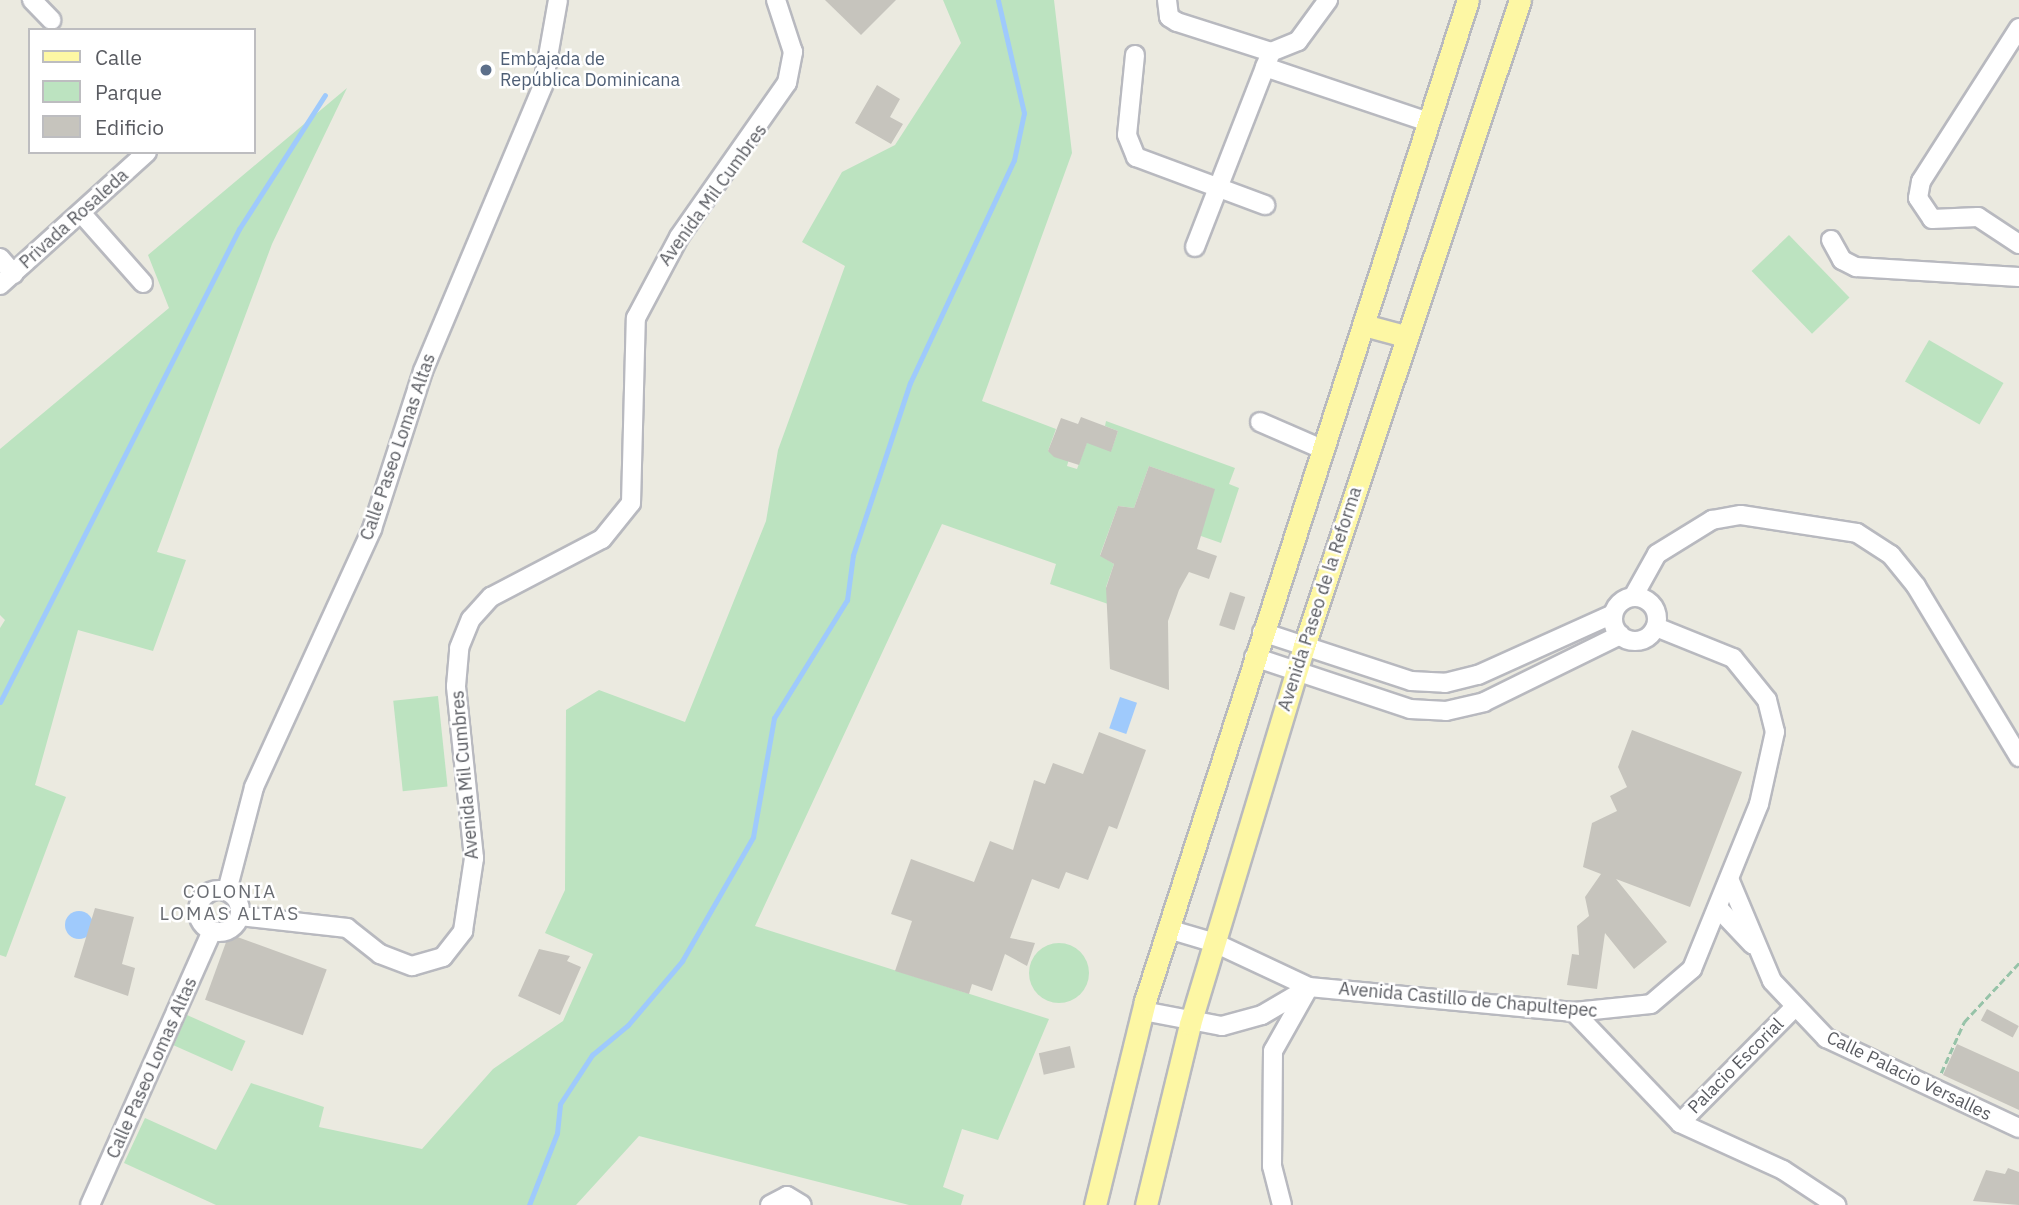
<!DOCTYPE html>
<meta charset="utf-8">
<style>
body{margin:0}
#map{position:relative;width:2019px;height:1205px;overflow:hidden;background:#ebeae0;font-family:"IBM Plex Sans",sans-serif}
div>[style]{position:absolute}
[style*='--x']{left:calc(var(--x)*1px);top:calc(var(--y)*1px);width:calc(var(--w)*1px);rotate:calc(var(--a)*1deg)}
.green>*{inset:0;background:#bce3c0;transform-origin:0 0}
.round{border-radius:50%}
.water>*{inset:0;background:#9fcafc;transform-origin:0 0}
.stream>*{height:5px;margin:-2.5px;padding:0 2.5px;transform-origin:2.5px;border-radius:2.5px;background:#9fcafc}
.building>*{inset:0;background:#c6c4bd;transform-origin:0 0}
.path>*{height:2.5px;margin-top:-1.25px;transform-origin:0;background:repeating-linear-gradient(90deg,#96c3a8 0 7px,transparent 0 10.5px)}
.roads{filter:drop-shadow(2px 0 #b8b9bf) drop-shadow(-2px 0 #b8b9bf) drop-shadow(0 2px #b8b9bf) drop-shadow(0 -2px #b8b9bf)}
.minor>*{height:18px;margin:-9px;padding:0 9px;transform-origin:9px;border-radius:9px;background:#fff}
.minor>.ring{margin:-9px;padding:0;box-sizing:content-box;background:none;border:18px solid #fff;border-radius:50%}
.major>*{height:21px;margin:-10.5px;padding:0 10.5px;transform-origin:10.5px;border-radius:10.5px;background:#fdf7a4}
.dots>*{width:19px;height:19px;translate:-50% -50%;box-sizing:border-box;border:4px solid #fff;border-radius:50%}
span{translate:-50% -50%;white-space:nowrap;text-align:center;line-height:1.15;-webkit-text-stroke:5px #fff;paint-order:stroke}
.service-label{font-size:18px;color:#4e5e75}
.left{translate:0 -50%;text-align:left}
.street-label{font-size:18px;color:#595b61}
.neighbourhood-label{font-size:19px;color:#6a6d73;letter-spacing:2px}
.legend{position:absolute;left:28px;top:28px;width:228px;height:126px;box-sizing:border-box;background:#fff;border:2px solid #bdbdc0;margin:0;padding:9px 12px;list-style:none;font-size:21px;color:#595b61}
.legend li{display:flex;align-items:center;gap:14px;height:35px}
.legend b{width:35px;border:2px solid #bdbdc0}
</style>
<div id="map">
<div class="green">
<i style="clip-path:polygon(943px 0,1054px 0,1072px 153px,982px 401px,1056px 429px,1048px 451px,1069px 459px,1067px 466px,1077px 469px,1090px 434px,1111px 451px,1118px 431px,1105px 426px,1106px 421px,1235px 468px,1229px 484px,1239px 488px,1221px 543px,1201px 536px,1200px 529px,1214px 489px,1149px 466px,1134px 508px,1118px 506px,1100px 555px,1114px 564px,1106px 587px,1114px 606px,1050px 584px,1056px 564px,942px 524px,755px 926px,1049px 1019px,998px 1140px,962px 1129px,943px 1187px,964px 1195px,961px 1205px,909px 1205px,639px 1136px,576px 1205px,216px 1205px,124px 1163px,145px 1118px,216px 1150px,251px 1083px,324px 1107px,319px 1127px,422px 1149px,493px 1069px,563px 1021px,593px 954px,545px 933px,565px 890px,566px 710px,599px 690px,685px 722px,766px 521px,778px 450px,845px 266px,802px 242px,842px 172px,895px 145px,961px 43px)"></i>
<i style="clip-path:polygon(347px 88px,272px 244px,157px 552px,186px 560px,153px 651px,78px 630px,35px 785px,66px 797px,6px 957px,0 955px,0 628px,5px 620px,0 615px,0 449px,169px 308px,148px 255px)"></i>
<i style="left:1789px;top:235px;width:87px;height:52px;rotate:46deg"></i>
<i style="left:1929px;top:340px;width:86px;height:48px;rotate:30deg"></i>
<i style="left:438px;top:696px;width:91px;height:45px;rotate:84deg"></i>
<i class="round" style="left:1029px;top:943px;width:60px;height:60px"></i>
<i style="left:187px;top:1015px;width:64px;height:33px;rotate:24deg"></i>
</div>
<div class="water">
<i style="left:1120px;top:697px;width:18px;height:33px;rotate:19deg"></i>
<i class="round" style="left:65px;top:911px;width:28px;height:28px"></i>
</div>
<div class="stream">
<i style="--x:0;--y:702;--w:530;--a:-63.19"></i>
<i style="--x:239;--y:229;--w:159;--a:-57.3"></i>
<i style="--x:529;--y:1205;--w:77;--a:-68.7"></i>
<i style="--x:557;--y:1133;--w:29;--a:-84"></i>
<i style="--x:560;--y:1104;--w:59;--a:-56.9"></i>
<i style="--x:592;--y:1055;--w:47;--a:-39.8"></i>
<i style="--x:628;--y:1025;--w:84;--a:-49.8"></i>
<i style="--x:682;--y:961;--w:143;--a:-60.2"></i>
<i style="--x:753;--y:837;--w:121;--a:-80"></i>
<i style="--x:774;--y:718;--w:139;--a:-58.3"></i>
<i style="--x:847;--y:600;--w:45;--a:-82.4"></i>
<i style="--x:853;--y:555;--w:181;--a:-71.7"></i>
<i style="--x:910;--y:383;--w:246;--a:-65"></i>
<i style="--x:1014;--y:160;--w:48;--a:-78"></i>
<i style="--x:1024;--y:113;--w:116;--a:-103"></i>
</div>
<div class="building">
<i style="clip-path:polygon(825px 0,896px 0,861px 35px)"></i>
<i style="clip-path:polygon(877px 85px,900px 99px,890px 117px,903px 124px,891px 144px,855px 123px)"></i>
<i style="clip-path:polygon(1081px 417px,1118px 431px,1111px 452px,1087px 443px,1079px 465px,1054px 457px,1048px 451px,1061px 418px,1078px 424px)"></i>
<i style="clip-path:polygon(1149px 466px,1215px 489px,1197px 549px,1217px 556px,1209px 579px,1189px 572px,1179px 590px,1168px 621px,1169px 690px,1110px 669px,1106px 588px,1114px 564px,1100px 556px,1118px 506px,1134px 508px)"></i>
<i style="left:1230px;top:592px;width:16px;height:35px;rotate:18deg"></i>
<i style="clip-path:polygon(1632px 730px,1742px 772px,1690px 907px,1616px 879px,1667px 942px,1634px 969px,1605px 933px,1597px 989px,1567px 985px,1572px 954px,1579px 955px,1577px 926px,1589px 916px,1585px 897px,1601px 874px,1583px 867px,1592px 823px,1617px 811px,1610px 796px,1627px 787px,1618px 767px)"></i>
<i style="clip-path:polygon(1099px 732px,1146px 750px,1117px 829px,1109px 826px,1088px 880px,1066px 872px,1059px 889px,1032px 879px,1010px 938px,1035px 943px,1027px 966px,1005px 954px,992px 991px,972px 984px,969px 994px,895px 971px,912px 921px,891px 914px,911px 859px,974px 882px,990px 841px,1013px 850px,1034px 780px,1045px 784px,1053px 763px,1083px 774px)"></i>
<i style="clip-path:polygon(95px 908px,134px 917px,122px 964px,135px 968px,128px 996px,74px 977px)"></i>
<i style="left:229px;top:934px;width:104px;height:70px;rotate:20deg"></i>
<i style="clip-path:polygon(539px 949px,570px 956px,567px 961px,581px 967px,560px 1015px,518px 996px)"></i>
<i style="left:1987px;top:1009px;width:36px;height:13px;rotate:28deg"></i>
<i style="clip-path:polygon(1957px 1044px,2019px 1072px,2019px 1110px,1943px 1075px)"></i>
<i style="left:1070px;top:1046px;width:22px;height:32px;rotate:77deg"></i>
<i style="clip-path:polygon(2008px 1168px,2019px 1172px,2019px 1205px,1973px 1201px,1986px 1170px,2005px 1174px)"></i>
</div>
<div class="path">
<i style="--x:1941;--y:1073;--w:56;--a:-65.7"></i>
<i style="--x:1964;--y:1022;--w:81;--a:-47"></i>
</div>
<div class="roads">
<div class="minor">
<i style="--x:32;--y:0;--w:28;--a:46"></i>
<i style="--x:1167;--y:0;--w:17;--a:83"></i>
<i style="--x:1169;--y:17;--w:9;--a:32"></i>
<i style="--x:1177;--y:22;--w:99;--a:17.7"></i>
<i style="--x:1271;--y:52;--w:29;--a:-22"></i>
<i style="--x:1298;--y:41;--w:51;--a:-53.8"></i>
<i style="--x:2019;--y:28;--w:182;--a:122.6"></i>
<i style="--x:1921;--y:181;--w:17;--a:100"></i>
<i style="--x:1918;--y:198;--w:25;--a:56"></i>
<i style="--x:1932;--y:219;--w:46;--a:-2.5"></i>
<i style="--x:1978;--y:217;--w:49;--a:33.4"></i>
<i style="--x:1135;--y:55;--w:80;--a:95.7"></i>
<i style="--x:1127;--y:135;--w:24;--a:68"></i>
<i style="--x:1136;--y:157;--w:138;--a:20.4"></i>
<i style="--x:1265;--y:67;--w:172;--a:18.6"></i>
<i style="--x:82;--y:214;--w:92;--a:48.5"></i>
<i style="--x:1831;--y:240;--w:23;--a:61"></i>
<i style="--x:1842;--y:260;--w:16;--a:27"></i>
<i style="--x:1856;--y:267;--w:163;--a:3.5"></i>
<i style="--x:1195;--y:247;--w:209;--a:-68.7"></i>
<i style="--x:0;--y:258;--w:21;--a:49"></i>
<i style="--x:0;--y:285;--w:198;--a:-42.1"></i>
<i style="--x:1260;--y:422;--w:68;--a:23.5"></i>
<i style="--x:1633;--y:597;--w:49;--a:-60.8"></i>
<i style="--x:1657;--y:554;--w:65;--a:-31.7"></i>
<i style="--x:1712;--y:520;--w:29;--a:-10"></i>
<i style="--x:1741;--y:515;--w:117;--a:8.8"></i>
<i style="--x:1857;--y:533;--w:40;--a:32.9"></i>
<i style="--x:1891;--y:555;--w:40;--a:51"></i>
<i style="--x:1916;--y:586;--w:200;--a:58.9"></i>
<i class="ring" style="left:1613px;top:597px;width:26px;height:26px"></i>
<i style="--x:1262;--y:632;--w:157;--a:18.2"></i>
<i style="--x:1411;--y:681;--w:34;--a:3"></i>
<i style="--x:1445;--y:683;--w:34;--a:-14"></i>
<i style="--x:1478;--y:675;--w:148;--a:-24.3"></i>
<i style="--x:1254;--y:657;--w:164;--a:18.4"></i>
<i style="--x:1410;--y:709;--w:36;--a:3"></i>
<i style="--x:1446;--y:711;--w:39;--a:-13"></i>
<i style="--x:1484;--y:702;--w:152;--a:-26.2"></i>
<i style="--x:1730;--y:881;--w:108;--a:67.2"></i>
<i style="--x:1772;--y:981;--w:79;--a:46.5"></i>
<i style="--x:1826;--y:1038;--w:213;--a:25"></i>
<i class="ring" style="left:198px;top:890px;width:24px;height:24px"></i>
<i style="--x:227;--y:891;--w:107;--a:-75.4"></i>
<i style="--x:254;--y:787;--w:284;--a:-65.4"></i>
<i style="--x:372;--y:529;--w:166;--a:-72.1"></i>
<i style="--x:423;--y:371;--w:310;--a:-67.2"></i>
<i style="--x:543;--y:85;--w:86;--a:-80"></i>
<i style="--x:1718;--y:908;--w:50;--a:46.6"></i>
<i style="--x:240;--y:916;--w:108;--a:6.4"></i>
<i style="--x:347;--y:928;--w:42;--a:38.2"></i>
<i style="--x:380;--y:954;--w:34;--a:21"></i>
<i style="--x:412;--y:966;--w:32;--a:-16"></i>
<i style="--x:443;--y:957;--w:33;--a:-52"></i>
<i style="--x:463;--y:931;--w:74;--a:-81.4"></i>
<i style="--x:474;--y:858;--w:173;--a:-96"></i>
<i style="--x:456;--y:686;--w:38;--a:-85"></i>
<i style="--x:459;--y:648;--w:31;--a:-68"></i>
<i style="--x:471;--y:619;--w:30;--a:-48"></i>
<i style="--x:491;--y:597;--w:125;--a:-27.6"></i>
<i style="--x:602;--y:539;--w:46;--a:-51.1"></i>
<i style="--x:631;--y:503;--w:185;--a:-88.5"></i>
<i style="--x:636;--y:318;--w:92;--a:-62"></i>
<i style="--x:679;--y:237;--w:188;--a:-55"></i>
<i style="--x:787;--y:83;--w:32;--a:-79"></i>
<i style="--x:793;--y:52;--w:55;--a:-108.1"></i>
<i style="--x:1168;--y:929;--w:49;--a:16.6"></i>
<i style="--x:1215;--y:943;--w:104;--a:25.1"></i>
<i style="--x:1309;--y:987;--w:266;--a:5.4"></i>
<i style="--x:1574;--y:1012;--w:77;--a:-5.9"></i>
<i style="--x:1651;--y:1004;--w:54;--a:-40.5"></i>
<i style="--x:1692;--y:969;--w:178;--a:-67.9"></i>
<i style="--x:1759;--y:804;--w:74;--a:-77.5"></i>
<i style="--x:1775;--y:732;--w:33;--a:-104"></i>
<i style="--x:1767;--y:700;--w:54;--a:-129"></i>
<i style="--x:1733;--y:658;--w:83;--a:-158.1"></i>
<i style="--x:1143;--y:1011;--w:80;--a:10.8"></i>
<i style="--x:1222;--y:1026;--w:41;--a:-15.4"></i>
<i style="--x:1262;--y:1015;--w:45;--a:-30.5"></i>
<i style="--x:1574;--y:1012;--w:153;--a:46.3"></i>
<i style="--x:1680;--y:1123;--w:113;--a:24.5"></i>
<i style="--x:1783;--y:1170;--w:64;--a:33.4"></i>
<i style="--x:1680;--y:1123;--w:161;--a:-45.3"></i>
<i style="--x:90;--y:1205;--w:300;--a:-66"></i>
<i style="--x:770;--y:1205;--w:19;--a:-28"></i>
<i style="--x:787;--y:1196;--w:17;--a:31"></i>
<i style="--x:1282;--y:1205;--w:40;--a:-104.4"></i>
<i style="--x:1272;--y:1166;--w:115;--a:-89.5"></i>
<i style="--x:1273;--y:1051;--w:73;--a:-60.6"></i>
</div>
<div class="major">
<i style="--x:1364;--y:325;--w:42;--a:15"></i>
<i style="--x:1095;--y:1205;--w:210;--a:-76.2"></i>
<i style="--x:1145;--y:1001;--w:1052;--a:-72.12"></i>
<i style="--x:1146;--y:1205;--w:186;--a:-76.3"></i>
<i style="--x:1190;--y:1024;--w:395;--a:-73.2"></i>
<i style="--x:1304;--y:646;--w:681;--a:-71.51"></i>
</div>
</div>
<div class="dots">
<i style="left:486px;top:70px;background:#5c6f8a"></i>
</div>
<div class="service-label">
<span class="left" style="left:500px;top:70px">Embajada de<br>República Dominicana</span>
</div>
<div class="street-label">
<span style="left:713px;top:195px;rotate:-54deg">Avenida Mil Cumbres</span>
<span style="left:74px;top:219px;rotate:-42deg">Privada Rosaleda</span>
<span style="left:398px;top:447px;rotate:-71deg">Calle Paseo Lomas Altas</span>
<span style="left:1320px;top:599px;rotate:-72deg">Avenida Paseo de la Reforma</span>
<span style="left:465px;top:775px;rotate:-95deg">Avenida Mil Cumbres</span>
<span style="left:1468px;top:1000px;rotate:5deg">Avenida Castillo de Chapultepec</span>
<span style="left:1736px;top:1066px;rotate:-45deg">Palacio Escorial</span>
<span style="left:152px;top:1068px;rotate:-66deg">Calle Paseo Lomas Altas</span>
<span style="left:1909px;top:1076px;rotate:26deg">Calle Palacio Versalles</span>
</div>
<div class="neighbourhood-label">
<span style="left:230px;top:903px">COLONIA<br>LOMAS ALTAS</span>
</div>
<ul class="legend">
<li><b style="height:9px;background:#fdf7a4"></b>Calle</li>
<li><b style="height:19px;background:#bce3c0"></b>Parque</li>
<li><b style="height:19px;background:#c6c4bd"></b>Edificio</li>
</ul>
</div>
